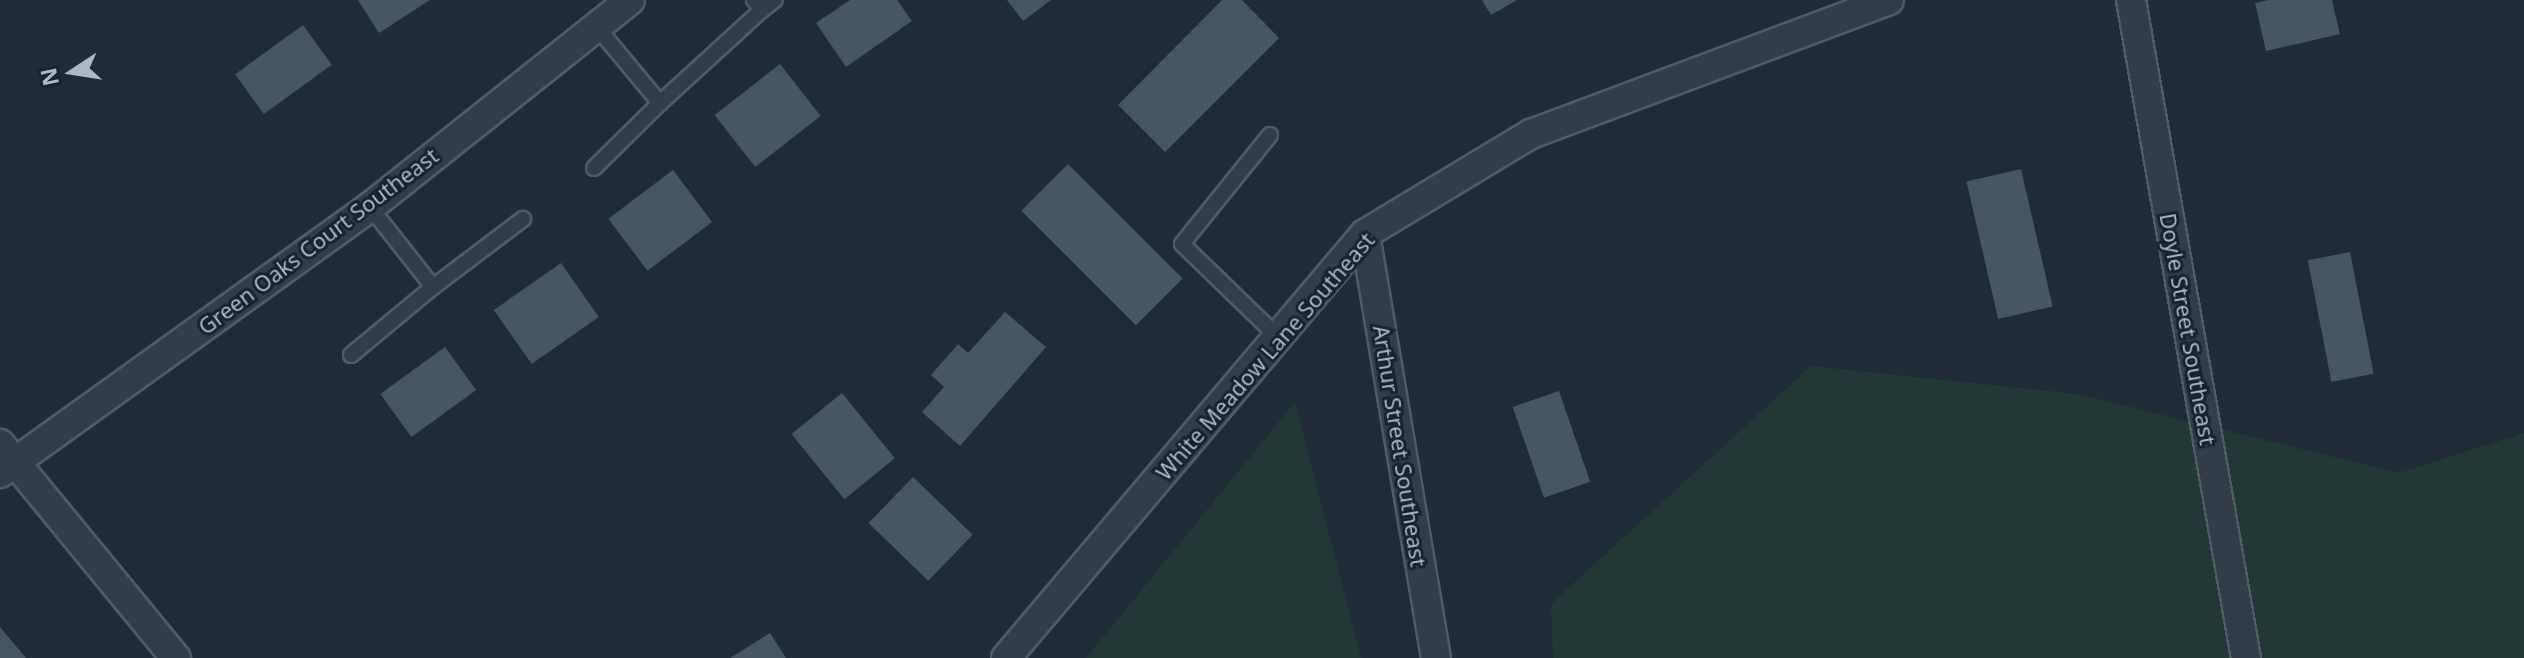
<!DOCTYPE html>
<style>
body{margin:0}
#map{position:relative;width:2524px;height:658px;overflow:hidden;background:#1f2c37;font-family:"Noto Sans",sans-serif}
div>[style]{position:absolute}
[style*='--x']{left:calc(var(--x)*1px);top:calc(var(--y)*1px);width:calc(var(--w)*1px);rotate:calc(var(--a)*1deg)}
.green>*{inset:0;background:#213837}
.building>*{inset:0;background:#465763;transform-origin:0 0}
.roads{filter:drop-shadow(2px 0 #505c65) drop-shadow(-2px 0 #505c65) drop-shadow(0 2px #505c65) drop-shadow(0 -2px #505c65)}
.service>*{height:14px;margin:-7px;padding:0 7px;transform-origin:7px;border-radius:7px;background:#323e47}
.minor>*{height:28px;margin:-14px;padding:0 14px;transform-origin:14px;border-radius:14px;background:#323e47}
span{translate:-50% -50%;white-space:nowrap;text-align:center;line-height:1.15;-webkit-text-stroke:6px #18232b;paint-order:stroke}
.street-label{font-size:22px;color:#acb9c4}
.north{position:absolute;left:32px;top:32px;width:80px;height:80px;-webkit-text-stroke:6px #18232b;paint-order:stroke;rotate:258deg;font-size:22px;font-weight:700;line-height:32px;text-align:center;color:#acb9c4}
.north::after{content:'';display:block;margin:auto;width:28px;height:36px;background:#acb9c4;clip-path:polygon(50% 0,100% 100%,50% 72%,0 100%)}
</style>
<div id="map">
<div class="green">
<i style="clip-path:polygon(1811px 366px,2078px 394px,2399px 473px,2524px 433px,2524px 658px,1553px 658px,1551px 604px)"></i>
<i style="clip-path:polygon(1295px 402px,1361px 658px,1086px 658px)"></i>
</div>
<div class="building">
<i style="clip-path:polygon(358px 0,430px 0,379px 33px)"></i>
<i style="clip-path:polygon(850px 0,897px 0,912px 21px,846px 67px,816px 23px)"></i>
<i style="clip-path:polygon(1007px 0,1051px 0,1023px 21px)"></i>
<i style="clip-path:polygon(1222px 0,1242px 0,1279px 38px,1165px 152px,1118px 105px)"></i>
<i style="clip-path:polygon(1482px 0,1517px 0,1491px 15px)"></i>
<i style="clip-path:polygon(2268px 0,2332px 0,2340px 34px,2266px 51px,2255px 3px)"></i>
<i style="left:303px;top:25px;width:49px;height:84px;rotate:54deg"></i>
<i style="left:780px;top:64px;width:66px;height:83px;rotate:52deg"></i>
<i style="left:1068px;top:164px;width:162px;height:66px;rotate:45deg"></i>
<i style="left:2021px;top:169px;width:141px;height:56px;rotate:77deg"></i>
<i style="left:673px;top:170px;width:65px;height:81px;rotate:53deg"></i>
<i style="left:2350px;top:252px;width:124px;height:43px;rotate:79deg"></i>
<i style="left:561px;top:263px;width:66px;height:82px;rotate:55deg"></i>
<i style="clip-path:polygon(1005px 312px,1046px 347px,960px 446px,922px 412px,944px 387px,931px 375px,958px 344px,968px 353px)"></i>
<i style="left:445px;top:347px;width:53px;height:80px;rotate:54deg"></i>
<i style="left:1559px;top:391px;width:96px;height:49px;rotate:71deg"></i>
<i style="left:842px;top:393px;width:84px;height:65px;rotate:51deg"></i>
<i style="left:913px;top:477px;width:83px;height:64px;rotate:44deg"></i>
<i style="clip-path:polygon(0 627px,26px 658px,0 658px)"></i>
<i style="clip-path:polygon(770px 633px,786px 658px,730px 658px)"></i>
</div>
<div class="roads">
<div class="service">
<i style="--x:762;--y:10;--w:16;--a:-38"></i>
<i style="--x:596;--y:26;--w:100;--a:50.3"></i>
<i style="--x:660;--y:103;--w:138;--a:-42.4"></i>
<i style="--x:762;--y:10;--w:13;--a:-129"></i>
<i style="--x:1270;--y:135;--w:140;--a:128.9"></i>
<i style="--x:1182;--y:244;--w:134;--a:44.1"></i>
<i style="--x:594;--y:168;--w:93;--a:-44.6"></i>
<i style="--x:433;--y:287;--w:113;--a:-37.1"></i>
<i style="--x:351;--y:355;--w:107;--a:-39.7"></i>
<i style="--x:433;--y:287;--w:102;--a:-128.2"></i>
</div>
<div class="minor">
<i style="--x:2131;--y:0;--w:668;--a:80.09"></i>
<i style="--x:1365;--y:234;--w:430;--a:80.5"></i>
<i style="--x:0;--y:444;--w:277;--a:50.6"></i>
<i style="--x:0;--y:473;--w:456;--a:-35.7"></i>
<i style="--x:370;--y:207;--w:332;--a:-38.5"></i>
<i style="--x:1006;--y:658;--w:556;--a:-49.75"></i>
<i style="--x:1365;--y:234;--w:194;--a:-31.1"></i>
<i style="--x:1531;--y:134;--w:382;--a:-20.5"></i>
</div>
</div>
<div class="street-label">
<span style="left:318px;top:241px;rotate:-37deg">Green Oaks Court Southeast</span>
<span style="left:2188px;top:329px;rotate:80deg">Doyle Street Southeast</span>
<span style="left:1265px;top:356px;rotate:-49deg">White Meadow Lane Southeast</span>
<span style="left:1400px;top:446px;rotate:81deg">Arthur Street Southeast</span>
</div>
<div class="north">N</div>
</div>
